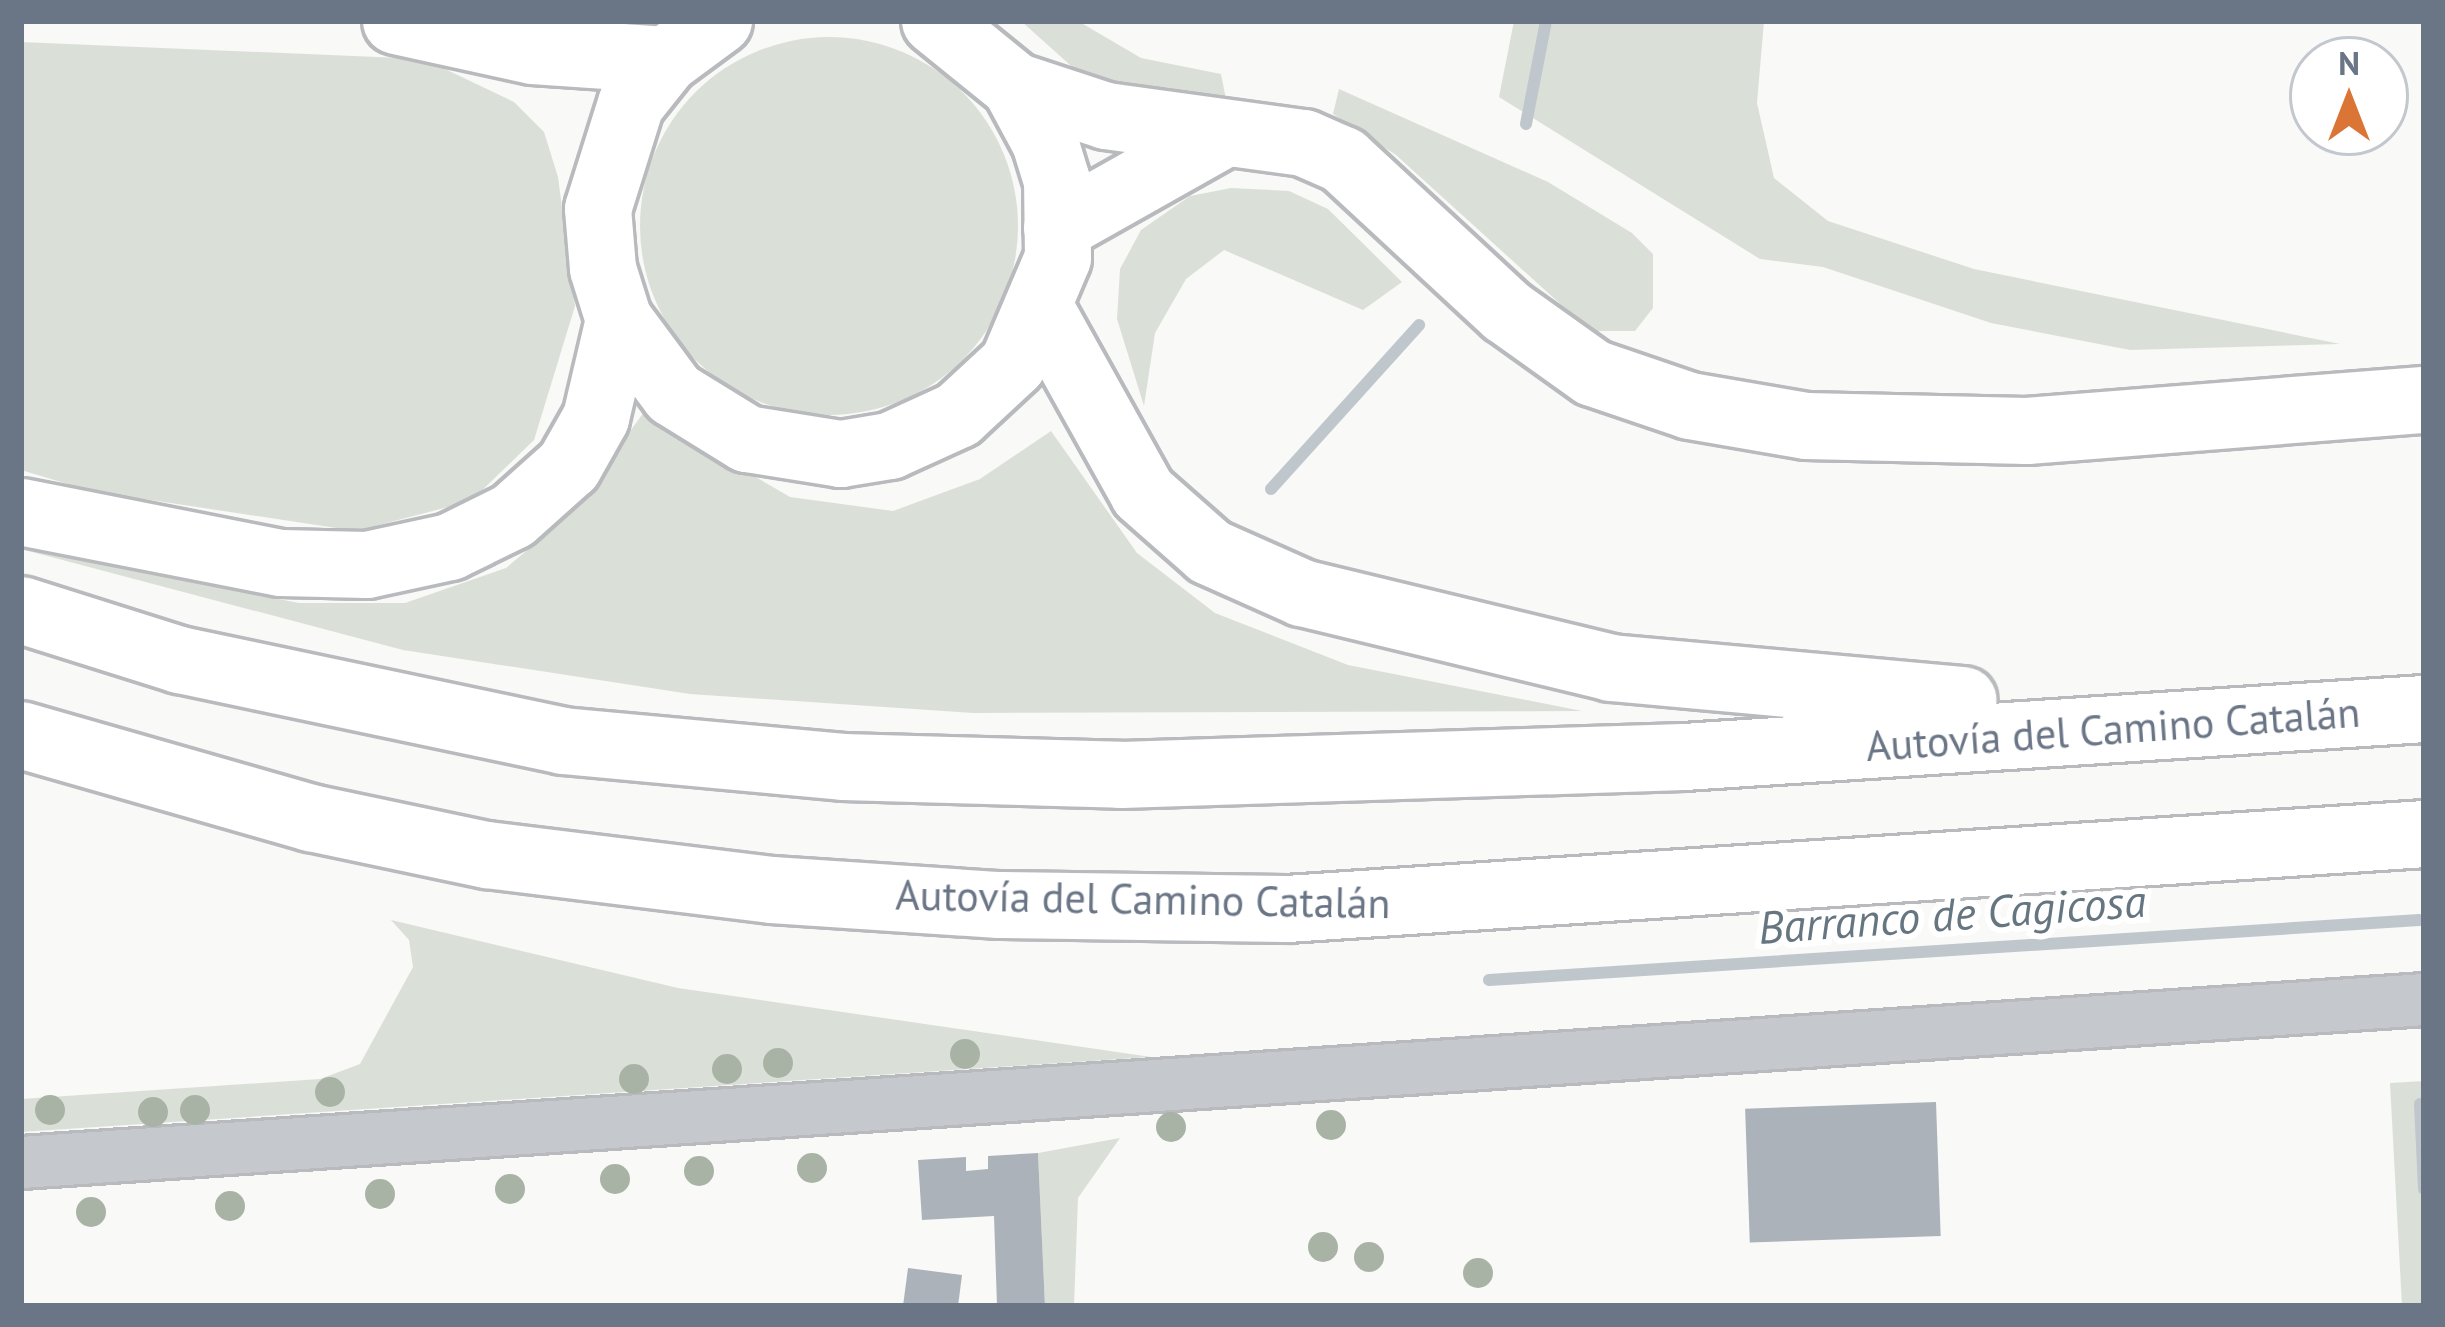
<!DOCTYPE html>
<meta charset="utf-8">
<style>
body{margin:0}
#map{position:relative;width:2445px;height:1327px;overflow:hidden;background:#f9f9f7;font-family:"PT Sans",sans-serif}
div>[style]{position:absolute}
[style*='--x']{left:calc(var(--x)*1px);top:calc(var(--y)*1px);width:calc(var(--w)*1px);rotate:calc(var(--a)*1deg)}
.green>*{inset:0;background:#dae0d8}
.round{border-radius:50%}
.stream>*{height:12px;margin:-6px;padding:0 6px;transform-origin:6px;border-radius:6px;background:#bfc7cd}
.building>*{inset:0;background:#acb2b9;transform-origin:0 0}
.roads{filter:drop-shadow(3px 0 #b8babe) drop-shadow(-3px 0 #b8babe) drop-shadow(0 3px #b8babe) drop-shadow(0 -3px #b8babe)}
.minor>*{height:51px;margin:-25.5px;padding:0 25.5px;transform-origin:25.5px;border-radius:25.5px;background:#c5c8cc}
.highway>*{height:66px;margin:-33px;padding:0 33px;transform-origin:33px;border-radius:33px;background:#fff}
.trees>*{width:30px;height:30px;margin:-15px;border-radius:50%;background:#a8b3a6}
span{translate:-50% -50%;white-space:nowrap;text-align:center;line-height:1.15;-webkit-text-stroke:12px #fff;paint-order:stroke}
.street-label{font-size:42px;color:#6a7586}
.water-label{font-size:45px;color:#667681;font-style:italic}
.frame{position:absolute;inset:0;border:24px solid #6a7586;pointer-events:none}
.north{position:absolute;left:2289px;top:36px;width:120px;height:120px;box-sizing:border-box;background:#fff;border:3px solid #c3c8cf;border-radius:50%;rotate:0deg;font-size:33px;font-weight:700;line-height:48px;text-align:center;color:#6a7586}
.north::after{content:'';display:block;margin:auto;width:42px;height:54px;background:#da7536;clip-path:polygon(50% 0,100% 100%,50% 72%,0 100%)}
</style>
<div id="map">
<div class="green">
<i style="clip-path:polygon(1021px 21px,1078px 21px,1141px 58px,1221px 74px,1226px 99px,1143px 99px,1089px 82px)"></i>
<i style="clip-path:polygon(1514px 21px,1764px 21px,1757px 103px,1774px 178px,1828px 221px,1974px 269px,2340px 344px,2130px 350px,1991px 323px,1823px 267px,1760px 259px,1499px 97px)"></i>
<i class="round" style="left:640px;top:37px;width:378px;height:378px"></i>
<i style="clip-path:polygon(21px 42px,424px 59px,514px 102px,544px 132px,558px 177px,575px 306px,534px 440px,471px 501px,356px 531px,91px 491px,21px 470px)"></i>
<i style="clip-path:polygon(1339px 89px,1548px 182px,1632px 233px,1653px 254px,1653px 308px,1635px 331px,1590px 331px,1396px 155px,1333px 114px)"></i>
<i style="clip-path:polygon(1231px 188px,1289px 191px,1328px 209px,1402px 282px,1363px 310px,1224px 250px,1186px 279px,1155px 333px,1144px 406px,1117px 319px,1120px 269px,1141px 230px,1190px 196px)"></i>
<i style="clip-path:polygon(644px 412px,790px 497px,893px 511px,980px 479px,1051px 431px,1137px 553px,1215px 613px,1348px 665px,1582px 711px,973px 713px,690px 694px,403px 650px,21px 549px,299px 603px,405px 603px,506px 568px,570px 514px)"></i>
<i style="clip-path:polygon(391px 920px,678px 988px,1151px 1057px,21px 1132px,21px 1099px,320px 1079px,360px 1064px,413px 967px,409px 940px)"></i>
<i style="clip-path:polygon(2424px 1081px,2424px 1306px,2402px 1306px,2390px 1083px)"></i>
<i style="clip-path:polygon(1120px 1138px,1078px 1198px,1074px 1306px,1045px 1306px,1038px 1153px)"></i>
</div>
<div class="stream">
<i style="--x:1526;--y:124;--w:105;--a:-79"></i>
<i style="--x:1271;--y:489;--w:221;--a:-47.9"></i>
<i style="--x:1489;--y:980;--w:932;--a:-3.69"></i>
<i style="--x:2420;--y:1104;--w:85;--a:87.3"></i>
</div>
<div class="building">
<i style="left:1936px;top:1102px;width:134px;height:191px;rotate:88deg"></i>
<i style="clip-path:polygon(1038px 1153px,1045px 1306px,997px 1306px,994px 1216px,922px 1220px,918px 1160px,966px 1157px,966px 1171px,988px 1169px,988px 1156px)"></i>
<i style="clip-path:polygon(908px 1268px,962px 1275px,958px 1306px,903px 1306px)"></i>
</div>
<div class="roads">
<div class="minor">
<i style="--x:21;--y:1162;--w:2409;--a:-3.88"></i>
</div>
<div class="highway">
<i style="--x:396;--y:21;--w:140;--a:12.4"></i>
<i style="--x:533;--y:51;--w:133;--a:3.9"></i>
<i style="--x:719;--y:21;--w:66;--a:143.7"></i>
<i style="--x:666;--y:60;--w:56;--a:128.5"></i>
<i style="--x:631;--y:104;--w:110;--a:107.4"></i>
<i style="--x:598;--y:209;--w:60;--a:85.2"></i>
<i style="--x:603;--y:269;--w:53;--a:72.6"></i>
<i style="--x:619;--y:320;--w:92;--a:53.4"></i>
<i style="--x:674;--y:394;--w:86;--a:31.7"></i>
<i style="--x:747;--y:439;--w:95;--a:9.1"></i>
<i style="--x:841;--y:454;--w:50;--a:-9.3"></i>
<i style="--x:890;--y:446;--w:75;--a:-24.5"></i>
<i style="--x:958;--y:415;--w:75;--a:-42.8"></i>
<i style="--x:1013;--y:364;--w:115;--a:-67"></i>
<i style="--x:1058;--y:258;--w:77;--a:-90.7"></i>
<i style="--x:1057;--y:181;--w:41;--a:-107.1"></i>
<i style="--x:1045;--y:142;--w:64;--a:-118.2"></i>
<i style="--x:1015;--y:86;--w:103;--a:-140.9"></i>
<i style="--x:1015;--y:86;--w:96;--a:18.2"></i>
<i style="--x:1106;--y:116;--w:200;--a:7.8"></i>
<i style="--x:1304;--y:143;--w:43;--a:23.6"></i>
<i style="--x:1343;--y:160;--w:222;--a:42.8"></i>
<i style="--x:1506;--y:311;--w:107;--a:35.5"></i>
<i style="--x:1593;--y:373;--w:102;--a:18.8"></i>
<i style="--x:1690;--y:406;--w:118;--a:9.8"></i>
<i style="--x:1806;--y:426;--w:221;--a:1.3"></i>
<i style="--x:2027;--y:431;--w:398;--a:-4.5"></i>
<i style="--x:1057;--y:228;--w:187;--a:-29.4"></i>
<i style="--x:1043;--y:313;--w:206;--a:60.9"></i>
<i style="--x:1143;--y:493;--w:89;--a:41.4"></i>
<i style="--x:1210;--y:552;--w:101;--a:24"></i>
<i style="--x:1302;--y:593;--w:318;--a:13.6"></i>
<i style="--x:1611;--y:668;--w:354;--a:5.2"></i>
<i style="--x:21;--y:512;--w:265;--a:11.1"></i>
<i style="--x:281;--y:563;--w:86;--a:1.3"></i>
<i style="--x:367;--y:565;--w:85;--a:-12.2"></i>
<i style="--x:450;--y:547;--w:70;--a:-26.2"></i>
<i style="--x:513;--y:516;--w:75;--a:-41.8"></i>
<i style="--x:569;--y:466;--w:55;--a:-60.6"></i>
<i style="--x:596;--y:418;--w:101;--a:-76.8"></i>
<i style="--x:21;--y:610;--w:167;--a:17.5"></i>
<i style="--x:180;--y:660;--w:391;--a:11.9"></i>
<i style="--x:563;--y:741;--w:281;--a:5.3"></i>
<i style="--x:843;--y:767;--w:278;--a:1.6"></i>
<i style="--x:1121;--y:775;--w:563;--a:-1.83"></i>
<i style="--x:1684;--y:757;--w:742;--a:-3.71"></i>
<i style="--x:21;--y:735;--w:302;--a:16"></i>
<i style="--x:311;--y:818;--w:180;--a:11.9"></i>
<i style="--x:487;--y:855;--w:287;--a:7"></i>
<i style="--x:772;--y:890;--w:228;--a:3.8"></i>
<i style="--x:1000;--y:905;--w:287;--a:0.8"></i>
<i style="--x:1287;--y:909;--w:1139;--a:-3.77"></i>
</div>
</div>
<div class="trees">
<i style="left:965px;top:1054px"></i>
<i style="left:778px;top:1063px"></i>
<i style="left:727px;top:1069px"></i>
<i style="left:634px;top:1079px"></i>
<i style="left:330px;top:1092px"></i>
<i style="left:50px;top:1110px"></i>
<i style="left:195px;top:1110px"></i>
<i style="left:153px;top:1112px"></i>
<i style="left:1331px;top:1125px"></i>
<i style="left:1171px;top:1127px"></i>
<i style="left:812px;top:1168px"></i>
<i style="left:699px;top:1171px"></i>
<i style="left:615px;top:1179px"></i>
<i style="left:510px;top:1189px"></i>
<i style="left:380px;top:1194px"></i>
<i style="left:230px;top:1206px"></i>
<i style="left:91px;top:1212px"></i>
<i style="left:1323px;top:1247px"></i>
<i style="left:1369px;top:1257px"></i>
<i style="left:1478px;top:1273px"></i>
</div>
<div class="street-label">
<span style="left:2113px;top:729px;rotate:-4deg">Autovía del Camino Catalán</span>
<span style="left:1143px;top:899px;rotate:1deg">Autovía del Camino Catalán</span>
</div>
<div class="water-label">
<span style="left:1952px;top:914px;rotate:-4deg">Barranco de Cagicosa</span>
</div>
<div class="frame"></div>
<div class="north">N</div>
</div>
